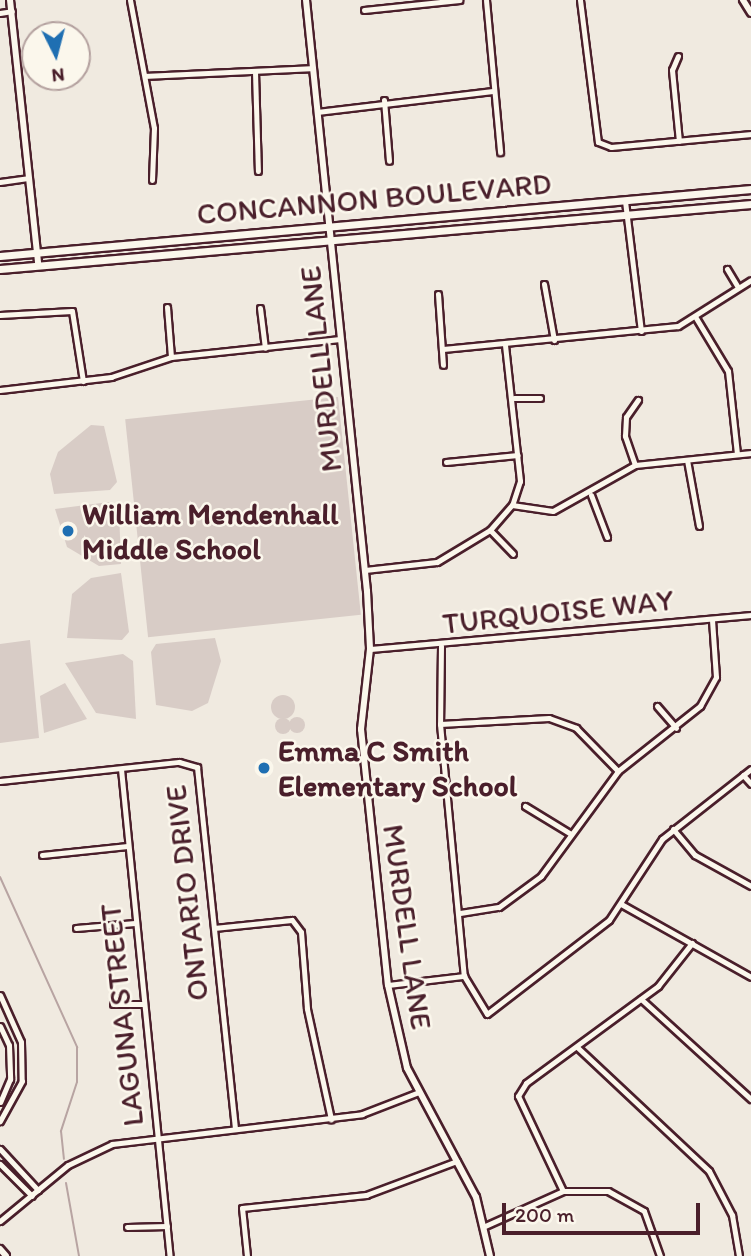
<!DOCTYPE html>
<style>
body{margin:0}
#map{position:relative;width:751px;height:1256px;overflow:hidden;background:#f0eae0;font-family:Itim,sans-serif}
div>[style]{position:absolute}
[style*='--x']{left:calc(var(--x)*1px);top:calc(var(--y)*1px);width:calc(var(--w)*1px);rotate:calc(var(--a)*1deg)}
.green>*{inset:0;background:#d8ccc6;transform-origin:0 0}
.round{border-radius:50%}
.stream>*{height:2px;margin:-1px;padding:0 1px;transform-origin:1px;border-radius:1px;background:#b8a4a2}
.roads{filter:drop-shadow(2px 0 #4a1f2b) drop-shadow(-2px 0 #4a1f2b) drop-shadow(0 2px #4a1f2b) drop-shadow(0 -2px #4a1f2b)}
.minor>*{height:5px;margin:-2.5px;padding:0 2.5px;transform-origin:2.5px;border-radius:2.5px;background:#fbf7ec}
.tertiary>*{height:6px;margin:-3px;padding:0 3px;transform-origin:3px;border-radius:3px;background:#fbf7ec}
.secondary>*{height:7px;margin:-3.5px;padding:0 3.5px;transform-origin:3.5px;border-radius:3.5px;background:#fbf7ec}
.dots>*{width:19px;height:19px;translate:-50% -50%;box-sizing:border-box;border:4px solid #fbf7ec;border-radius:50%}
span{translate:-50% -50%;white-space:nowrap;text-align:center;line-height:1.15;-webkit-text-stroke:5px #fbf7ec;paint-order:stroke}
.street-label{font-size:30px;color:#4a1f2b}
.poi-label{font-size:30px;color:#4a1f2b;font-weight:700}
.left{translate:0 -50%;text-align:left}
.north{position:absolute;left:21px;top:21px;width:70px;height:70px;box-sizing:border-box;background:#fbf7ec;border:2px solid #b4a19f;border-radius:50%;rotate:174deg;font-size:19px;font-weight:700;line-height:28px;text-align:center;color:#4a1f2b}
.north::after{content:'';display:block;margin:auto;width:24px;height:32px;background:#1f6fb2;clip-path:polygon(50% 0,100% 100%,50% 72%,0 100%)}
.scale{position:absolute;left:502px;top:1203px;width:198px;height:32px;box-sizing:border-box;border:4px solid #4a1f2b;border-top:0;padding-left:9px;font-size:21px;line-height:24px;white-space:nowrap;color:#4a1f2b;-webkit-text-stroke:5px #fbf7ec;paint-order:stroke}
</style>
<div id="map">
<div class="green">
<i style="left:338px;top:397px;width:219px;height:214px;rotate:84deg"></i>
<i style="clip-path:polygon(91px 425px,104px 426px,117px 482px,110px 490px,54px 494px,50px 474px,58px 452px)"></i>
<i style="clip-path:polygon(109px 502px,119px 510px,121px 564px,99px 566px,67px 547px,55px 509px)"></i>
<i style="clip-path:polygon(121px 573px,129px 632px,122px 640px,67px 638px,72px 594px,91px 578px)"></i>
<i style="clip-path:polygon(215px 638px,221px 661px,208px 703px,192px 711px,156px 705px,151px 652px,156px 644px)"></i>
<i style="clip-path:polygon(30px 640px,39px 738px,0 743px,0 644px)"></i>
<i style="clip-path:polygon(123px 654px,133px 661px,136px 719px,96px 713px,65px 663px)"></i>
<i style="clip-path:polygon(65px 683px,87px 719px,44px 733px,40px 696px)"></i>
<i class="round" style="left:271px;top:695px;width:24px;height:24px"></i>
<i class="round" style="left:289px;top:717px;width:16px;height:16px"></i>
<i class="round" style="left:275px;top:718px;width:16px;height:16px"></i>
</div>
<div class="stream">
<i style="--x:0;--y:877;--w:187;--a:65.6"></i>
<i style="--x:77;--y:1047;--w:35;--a:90"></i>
<i style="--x:77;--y:1082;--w:52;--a:108.1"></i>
<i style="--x:61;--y:1131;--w:28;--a:84"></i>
<i style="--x:66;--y:1183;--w:74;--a:79.9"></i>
</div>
<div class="roads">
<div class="minor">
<i style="--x:130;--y:0;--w:130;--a:79.4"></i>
<i style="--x:154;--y:128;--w:52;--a:92.2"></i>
<i style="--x:486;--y:0;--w:153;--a:84.7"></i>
<i style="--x:580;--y:0;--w:143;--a:82.8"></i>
<i style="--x:598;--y:142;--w:14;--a:21"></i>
<i style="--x:611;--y:147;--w:141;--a:-5.3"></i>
<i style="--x:364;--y:10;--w:96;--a:-6"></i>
<i style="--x:0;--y:13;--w:12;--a:-9"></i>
<i style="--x:678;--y:56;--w:15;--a:113"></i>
<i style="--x:672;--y:70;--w:71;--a:84.4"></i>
<i style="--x:255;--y:72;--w:99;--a:88.3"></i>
<i style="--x:146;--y:76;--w:167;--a:-2.7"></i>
<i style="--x:384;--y:100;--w:61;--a:85.3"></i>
<i style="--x:317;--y:112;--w:177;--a:-6.8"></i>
<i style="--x:0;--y:182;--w:28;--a:-8"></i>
<i style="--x:625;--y:201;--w:131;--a:83"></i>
<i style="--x:727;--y:269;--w:21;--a:59"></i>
<i style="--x:544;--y:284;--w:57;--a:79.9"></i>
<i style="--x:438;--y:294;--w:71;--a:86"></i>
<i style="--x:167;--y:307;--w:50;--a:85.4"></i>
<i style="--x:260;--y:308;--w:40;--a:82.9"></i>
<i style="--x:0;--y:315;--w:72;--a:-3.2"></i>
<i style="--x:72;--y:311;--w:71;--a:81.1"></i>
<i style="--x:696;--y:318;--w:62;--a:58.9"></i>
<i style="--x:728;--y:371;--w:83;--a:83.8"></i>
<i style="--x:505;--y:345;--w:137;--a:83.7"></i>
<i style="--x:520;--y:481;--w:25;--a:108"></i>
<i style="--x:443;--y:349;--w:236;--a:-5.6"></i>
<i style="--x:678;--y:326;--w:86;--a:-32.2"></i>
<i style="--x:0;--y:390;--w:112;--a:-6.7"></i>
<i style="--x:111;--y:377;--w:63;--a:-18.4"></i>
<i style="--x:171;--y:357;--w:170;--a:-6.1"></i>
<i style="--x:514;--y:398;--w:26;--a:0"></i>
<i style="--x:687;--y:460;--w:67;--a:79.7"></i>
<i style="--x:446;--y:462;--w:72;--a:-5.6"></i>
<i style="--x:635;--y:465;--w:31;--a:-109"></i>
<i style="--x:625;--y:436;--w:19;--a:-87"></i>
<i style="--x:626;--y:417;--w:21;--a:-55"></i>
<i style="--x:591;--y:495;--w:45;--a:69.1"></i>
<i style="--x:490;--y:530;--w:33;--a:46"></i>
<i style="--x:365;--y:570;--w:72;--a:-6.3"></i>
<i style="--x:437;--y:562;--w:62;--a:-31.1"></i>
<i style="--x:490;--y:530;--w:33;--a:-49"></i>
<i style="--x:512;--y:505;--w:41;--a:8.3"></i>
<i style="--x:553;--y:511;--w:94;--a:-29.3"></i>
<i style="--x:635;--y:465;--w:117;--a:-5.9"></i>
<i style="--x:441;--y:646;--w:78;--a:90.7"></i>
<i style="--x:440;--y:724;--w:253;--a:84.6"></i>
<i style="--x:464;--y:976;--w:44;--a:58.8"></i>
<i style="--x:487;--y:1014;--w:154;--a:-37.6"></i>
<i style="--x:609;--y:920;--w:97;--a:-56.8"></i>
<i style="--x:662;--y:839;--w:113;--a:-38.2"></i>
<i style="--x:370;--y:649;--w:383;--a:-5.1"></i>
<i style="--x:657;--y:706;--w:29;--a:49"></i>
<i style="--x:440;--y:724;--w:109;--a:-3.2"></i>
<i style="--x:549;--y:718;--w:29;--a:20"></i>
<i style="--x:576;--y:728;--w:60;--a:45.7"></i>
<i style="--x:121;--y:769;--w:489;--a:84.3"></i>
<i style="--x:743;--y:775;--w:12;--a:48"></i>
<i style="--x:0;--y:781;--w:180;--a:-6.1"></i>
<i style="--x:179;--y:762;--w:19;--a:16"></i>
<i style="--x:197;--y:767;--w:363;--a:84"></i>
<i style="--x:525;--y:806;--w:54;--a:31.3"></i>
<i style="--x:673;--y:829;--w:34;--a:50"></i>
<i style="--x:695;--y:855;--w:64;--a:29"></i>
<i style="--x:42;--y:855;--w:86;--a:-6"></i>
<i style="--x:621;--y:904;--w:149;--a:29.3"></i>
<i style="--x:460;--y:913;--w:39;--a:-9"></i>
<i style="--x:499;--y:907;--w:52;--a:-36.4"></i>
<i style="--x:541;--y:876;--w:130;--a:-53.7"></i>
<i style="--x:618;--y:771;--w:105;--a:-38.4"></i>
<i style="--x:700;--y:706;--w:33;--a:-61"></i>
<i style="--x:716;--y:677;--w:57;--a:-94"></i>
<i style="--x:76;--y:928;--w:59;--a:-4.8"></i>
<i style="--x:214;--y:928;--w:78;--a:-5.9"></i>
<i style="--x:292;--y:920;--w:15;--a:53"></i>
<i style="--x:301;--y:932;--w:77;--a:85.5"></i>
<i style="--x:307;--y:1009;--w:113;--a:77.7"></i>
<i style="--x:388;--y:985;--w:77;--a:-6.8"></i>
<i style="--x:0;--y:995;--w:51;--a:65.9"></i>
<i style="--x:21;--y:1042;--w:39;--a:89"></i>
<i style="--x:22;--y:1081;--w:46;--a:118.8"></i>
<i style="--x:641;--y:999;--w:149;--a:42.3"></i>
<i style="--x:113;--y:1004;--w:31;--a:0"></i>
<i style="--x:0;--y:1026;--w:21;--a:65"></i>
<i style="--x:9;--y:1045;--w:34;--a:88"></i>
<i style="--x:10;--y:1079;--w:25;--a:113"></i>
<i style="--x:577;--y:1047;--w:181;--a:43.2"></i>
<i style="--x:709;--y:1171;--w:50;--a:62.4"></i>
<i style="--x:732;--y:1215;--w:42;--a:80.3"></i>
<i style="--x:0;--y:1149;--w:56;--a:47.2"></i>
<i style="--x:0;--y:1164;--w:45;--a:45"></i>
<i style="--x:563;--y:1191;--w:105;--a:-115.3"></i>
<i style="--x:518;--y:1096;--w:15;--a:-58"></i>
<i style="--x:526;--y:1083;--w:164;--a:-36.3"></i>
<i style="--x:658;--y:986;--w:55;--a:-51.7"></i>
<i style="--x:0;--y:1221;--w:88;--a:-39.5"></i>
<i style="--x:68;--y:1165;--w:49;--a:-25.5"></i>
<i style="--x:112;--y:1144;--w:252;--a:-6.8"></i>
<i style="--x:362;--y:1114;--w:61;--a:-21.1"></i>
<i style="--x:485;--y:1226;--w:85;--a:-24.2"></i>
<i style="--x:563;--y:1191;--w:45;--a:0"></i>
<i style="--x:608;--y:1191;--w:41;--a:29.1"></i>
<i style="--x:644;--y:1211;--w:48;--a:70.4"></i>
<i style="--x:127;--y:1227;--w:40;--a:-1.4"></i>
<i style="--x:247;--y:1256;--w:48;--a:-95.9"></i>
<i style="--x:242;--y:1208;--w:125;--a:-6"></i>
<i style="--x:366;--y:1195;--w:97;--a:-20.5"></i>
</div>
<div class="tertiary">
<i style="--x:10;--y:0;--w:265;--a:83.9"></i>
<i style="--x:306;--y:0;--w:594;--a:84.11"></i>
<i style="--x:367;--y:591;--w:58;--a:87"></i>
<i style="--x:370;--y:649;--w:81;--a:96.4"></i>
<i style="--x:361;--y:729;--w:257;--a:84"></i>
<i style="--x:388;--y:985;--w:85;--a:77.1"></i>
<i style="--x:407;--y:1068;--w:146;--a:61.9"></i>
<i style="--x:476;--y:1197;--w:61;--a:76.7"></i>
<i style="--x:743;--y:0;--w:15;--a:58"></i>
<i style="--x:0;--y:1249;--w:9;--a:49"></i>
</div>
<div class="secondary">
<i style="--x:0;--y:256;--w:754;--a:-5.1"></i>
<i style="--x:0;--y:269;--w:754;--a:-4.95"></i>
</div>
</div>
<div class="dots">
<i style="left:68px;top:531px;background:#1f6fb2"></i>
<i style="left:264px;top:768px;background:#1f6fb2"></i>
</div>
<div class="street-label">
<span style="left:374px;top:199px;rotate:-5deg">CONCANNON BOULEVARD</span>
<span style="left:321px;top:369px;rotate:-96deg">MURDELL LANE</span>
<span style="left:558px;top:612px;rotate:-6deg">TURQUOISE WAY</span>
<span style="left:187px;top:893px;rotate:-96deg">ONTARIO DRIVE</span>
<span style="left:407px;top:927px;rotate:82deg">MURDELL LANE</span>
<span style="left:122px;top:1015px;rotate:-96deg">LAGUNA STREET</span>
</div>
<div class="poi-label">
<span class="left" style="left:82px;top:531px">William Mendenhall<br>Middle School</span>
<span class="left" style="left:278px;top:768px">Emma C Smith<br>Elementary School</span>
</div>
<div class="north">N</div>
<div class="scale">200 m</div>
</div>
